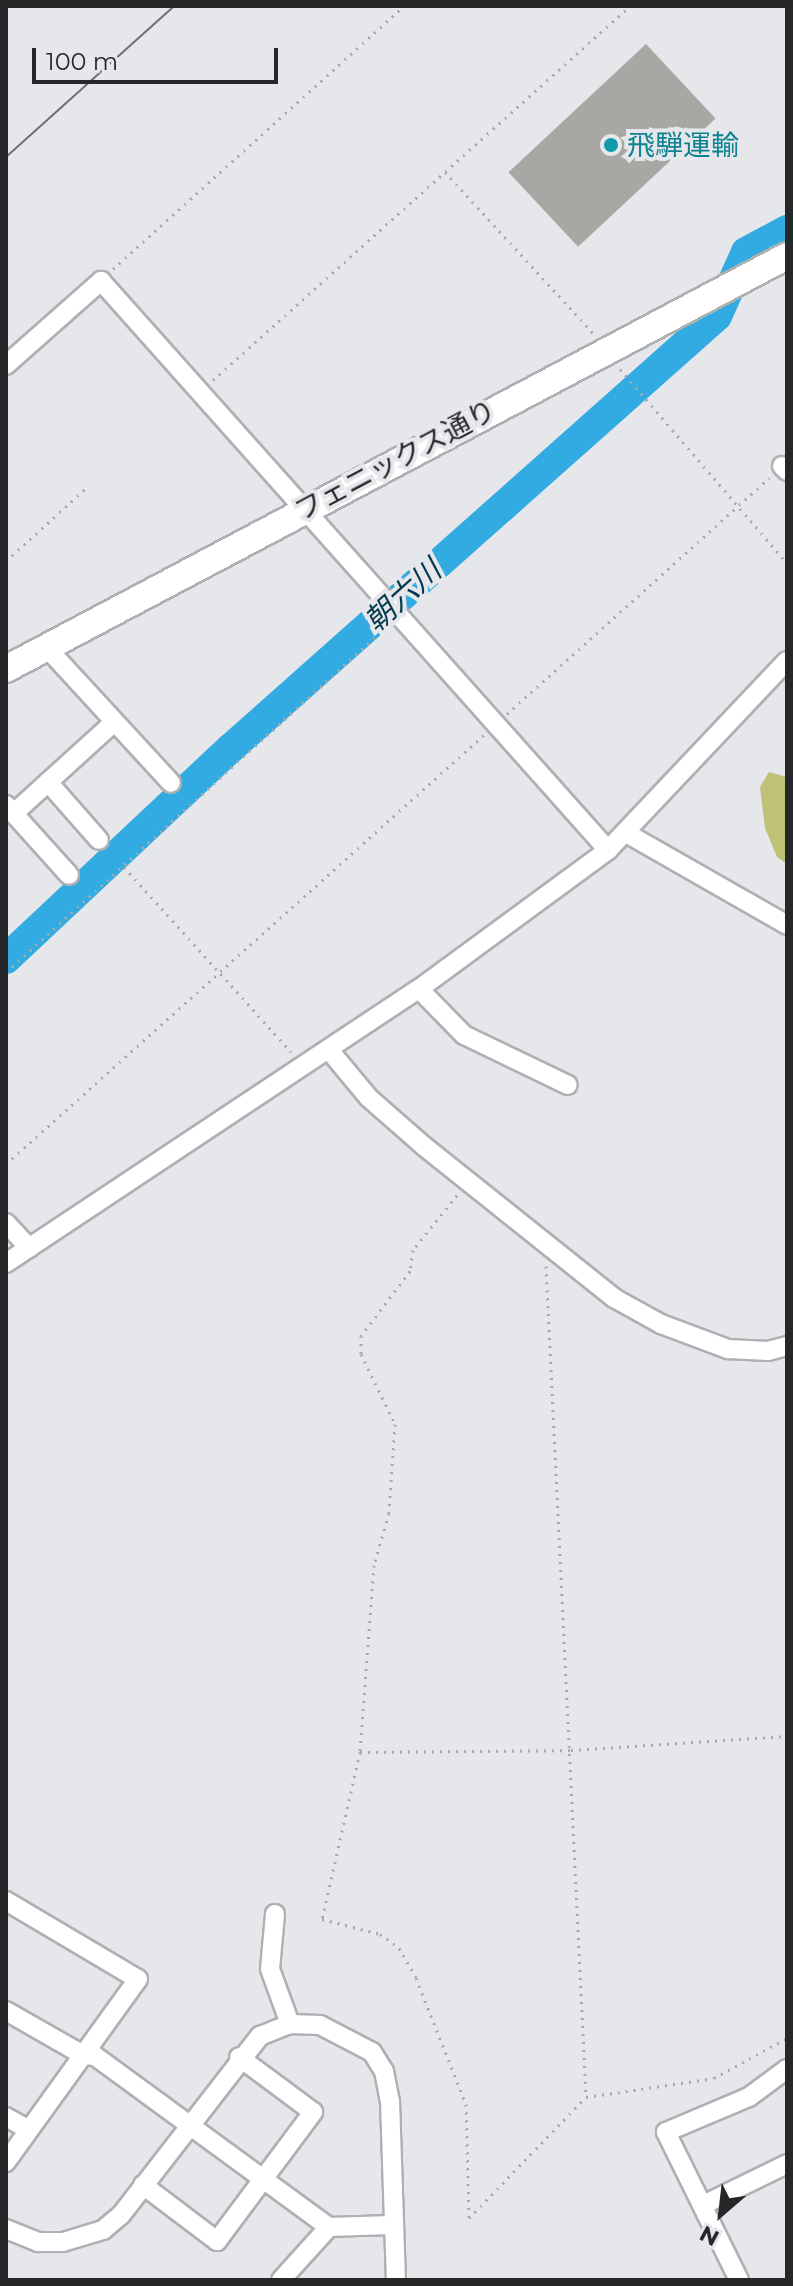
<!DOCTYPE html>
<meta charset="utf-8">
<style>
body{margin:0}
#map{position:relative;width:793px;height:2286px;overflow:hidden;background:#e6e7eb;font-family:Montserrat,"Noto Sans JP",sans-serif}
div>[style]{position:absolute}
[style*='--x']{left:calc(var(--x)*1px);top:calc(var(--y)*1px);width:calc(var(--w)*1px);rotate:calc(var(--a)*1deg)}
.green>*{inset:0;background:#bec176}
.river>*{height:30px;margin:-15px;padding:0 15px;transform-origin:15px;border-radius:15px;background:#32abe2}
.building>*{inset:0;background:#a9a7a4;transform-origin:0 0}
.path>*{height:3px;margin-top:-1.5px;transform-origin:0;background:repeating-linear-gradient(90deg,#a8a9ac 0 2px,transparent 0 8px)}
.roads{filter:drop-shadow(2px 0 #afb0b3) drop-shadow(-2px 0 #afb0b3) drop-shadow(0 2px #afb0b3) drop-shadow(0 -2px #afb0b3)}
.minor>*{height:18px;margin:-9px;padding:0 9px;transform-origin:9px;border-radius:9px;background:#fff}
.secondary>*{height:26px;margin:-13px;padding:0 13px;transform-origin:13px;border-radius:13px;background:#fff}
.tram>*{height:2px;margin:-1px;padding:0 1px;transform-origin:1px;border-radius:1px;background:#6f7073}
.dots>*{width:22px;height:22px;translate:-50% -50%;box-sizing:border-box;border:4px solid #e6e7eb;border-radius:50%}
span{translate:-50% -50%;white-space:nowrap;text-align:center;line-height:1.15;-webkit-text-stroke:8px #e6e7eb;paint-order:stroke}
.culture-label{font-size:28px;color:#0d838f}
.left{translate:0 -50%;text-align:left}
.street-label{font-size:28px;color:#262728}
.water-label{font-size:30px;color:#063a50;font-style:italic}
.frame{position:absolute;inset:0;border:8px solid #262728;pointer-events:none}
.north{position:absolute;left:681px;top:2174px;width:80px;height:80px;-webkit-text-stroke:6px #e6e7eb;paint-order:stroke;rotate:208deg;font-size:22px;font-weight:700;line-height:32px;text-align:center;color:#262728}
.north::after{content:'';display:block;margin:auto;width:28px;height:36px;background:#262728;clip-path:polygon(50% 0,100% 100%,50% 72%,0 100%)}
.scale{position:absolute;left:32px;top:48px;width:246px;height:36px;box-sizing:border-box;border:4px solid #262728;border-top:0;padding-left:10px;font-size:24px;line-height:28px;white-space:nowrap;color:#262728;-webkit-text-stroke:6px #e6e7eb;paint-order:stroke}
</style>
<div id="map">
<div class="green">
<i style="clip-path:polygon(769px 772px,787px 777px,787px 864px,777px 857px,765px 828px,760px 787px)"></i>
</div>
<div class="river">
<i style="--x:6;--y:959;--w:308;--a:-43.2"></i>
<i style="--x:231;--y:748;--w:650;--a:-41.63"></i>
<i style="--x:717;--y:316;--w:70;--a:-65.6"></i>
<i style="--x:746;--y:252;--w:47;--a:-28.2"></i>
</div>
<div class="building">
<i style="left:646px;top:44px;width:102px;height:188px;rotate:47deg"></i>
</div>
<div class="path">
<i style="--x:445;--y:172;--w:220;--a:47.4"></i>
<i style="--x:113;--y:269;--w:392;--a:-42.1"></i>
<i style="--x:620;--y:369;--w:256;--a:49.3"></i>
<i style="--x:213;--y:380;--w:560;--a:-41.89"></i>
<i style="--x:6;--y:561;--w:107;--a:-42.3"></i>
<i style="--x:507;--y:714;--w:353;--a:-42"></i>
<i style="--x:124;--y:867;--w:249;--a:47.9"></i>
<i style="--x:6;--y:972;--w:512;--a:-42.23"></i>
<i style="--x:6;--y:1164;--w:642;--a:-41.91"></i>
<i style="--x:457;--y:1195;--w:70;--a:128.7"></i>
<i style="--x:413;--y:1250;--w:21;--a:98"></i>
<i style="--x:410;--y:1271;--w:81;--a:127"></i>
<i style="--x:361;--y:1336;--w:18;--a:90"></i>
<i style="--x:361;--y:1354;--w:78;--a:64.1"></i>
<i style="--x:395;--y:1424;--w:89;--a:93.9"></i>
<i style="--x:389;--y:1513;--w:54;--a:106.1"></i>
<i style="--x:374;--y:1565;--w:188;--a:94.3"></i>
<i style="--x:360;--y:1752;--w:171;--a:102.8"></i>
<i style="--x:322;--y:1919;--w:60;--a:14.5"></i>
<i style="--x:380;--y:1934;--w:24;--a:36"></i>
<i style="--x:399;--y:1948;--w:34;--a:60"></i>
<i style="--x:416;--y:1978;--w:136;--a:68.4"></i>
<i style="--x:466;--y:2104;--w:114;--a:88.5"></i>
<i style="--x:469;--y:2218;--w:168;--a:-46"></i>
<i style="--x:586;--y:2097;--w:129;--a:-8.4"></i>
<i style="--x:714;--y:2078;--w:83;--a:-28.7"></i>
<i style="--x:546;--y:1266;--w:832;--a:87.24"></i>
<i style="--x:360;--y:1752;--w:211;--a:-0.5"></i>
<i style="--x:571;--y:1750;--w:216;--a:-3.7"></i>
</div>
<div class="roads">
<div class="minor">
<i style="--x:6;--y:365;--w:127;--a:-41.5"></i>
<i style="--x:101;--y:281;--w:762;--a:48.3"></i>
<i style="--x:782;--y:466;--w:7;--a:45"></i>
<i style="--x:47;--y:648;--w:183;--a:47.4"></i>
<i style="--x:48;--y:782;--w:77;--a:48.7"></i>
<i style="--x:6;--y:805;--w:94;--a:48"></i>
<i style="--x:13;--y:814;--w:137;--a:-42.3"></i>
<i style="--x:626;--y:833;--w:185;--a:29.7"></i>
<i style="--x:419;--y:989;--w:64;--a:45.6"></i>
<i style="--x:464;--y:1035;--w:115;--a:25.7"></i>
<i style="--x:329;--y:1050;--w:62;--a:50.2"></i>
<i style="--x:369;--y:1098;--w:74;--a:41.2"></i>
<i style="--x:425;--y:1147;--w:242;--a:38.6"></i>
<i style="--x:614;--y:1298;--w:54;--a:29"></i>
<i style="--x:661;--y:1324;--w:72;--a:20.5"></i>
<i style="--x:728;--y:1349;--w:40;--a:2.9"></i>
<i style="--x:768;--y:1351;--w:20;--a:-15"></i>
<i style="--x:6;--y:1223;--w:34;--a:47"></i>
<i style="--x:6;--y:1263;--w:496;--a:-33.6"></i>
<i style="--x:419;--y:989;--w:235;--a:-36.3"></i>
<i style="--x:608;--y:850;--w:260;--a:-46.6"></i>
<i style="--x:6;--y:1901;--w:153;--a:30.6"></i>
<i style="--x:138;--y:1979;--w:226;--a:125.8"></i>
<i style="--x:275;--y:1914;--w:55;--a:95.2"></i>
<i style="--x:270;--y:1969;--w:59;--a:70"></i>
<i style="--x:6;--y:2011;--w:89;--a:29.7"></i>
<i style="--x:83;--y:2055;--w:12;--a:5"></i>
<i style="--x:95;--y:2056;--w:290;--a:36.2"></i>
<i style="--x:6;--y:2117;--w:26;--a:29"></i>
<i style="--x:143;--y:2185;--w:93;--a:37.1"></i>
<i style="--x:217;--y:2241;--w:161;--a:-53.3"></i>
<i style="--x:313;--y:2112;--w:92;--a:-143.4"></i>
<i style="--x:703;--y:2205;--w:93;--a:-26"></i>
<i style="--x:6;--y:2229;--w:35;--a:22"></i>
<i style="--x:38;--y:2242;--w:25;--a:0"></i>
<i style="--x:63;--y:2242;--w:42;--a:-16.7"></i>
<i style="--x:103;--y:2230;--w:23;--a:-40"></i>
<i style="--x:121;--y:2215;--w:227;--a:-52.2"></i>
<i style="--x:260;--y:2036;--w:32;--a:-22"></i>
<i style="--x:290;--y:2024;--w:30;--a:2"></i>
<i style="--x:320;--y:2025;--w:59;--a:27.4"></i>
<i style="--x:372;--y:2052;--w:22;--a:58"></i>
<i style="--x:384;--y:2071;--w:31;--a:79"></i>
<i style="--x:390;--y:2101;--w:179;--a:88.1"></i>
<i style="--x:281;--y:2280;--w:72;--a:-47.8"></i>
<i style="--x:329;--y:2227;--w:63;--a:-1.8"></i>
<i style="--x:739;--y:2280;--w:165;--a:-116.3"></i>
<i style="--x:666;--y:2132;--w:90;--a:-22.9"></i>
<i style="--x:749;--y:2097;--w:47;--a:-36.4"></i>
</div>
<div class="secondary">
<i style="--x:6;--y:669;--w:883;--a:-27.87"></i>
</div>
</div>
<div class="tram">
<i style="--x:6;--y:157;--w:226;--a:-41.9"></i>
</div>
<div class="dots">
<i style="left:611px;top:145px;background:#0f9aa8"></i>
</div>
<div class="culture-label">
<span class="left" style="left:627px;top:145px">飛騨運輸</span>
</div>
<div class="street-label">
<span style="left:395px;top:460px;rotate:-28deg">フェニックス通り</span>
</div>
<div class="water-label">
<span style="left:403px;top:596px;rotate:-42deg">朝六川</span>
</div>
<div class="frame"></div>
<div class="north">N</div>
<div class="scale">100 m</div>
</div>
